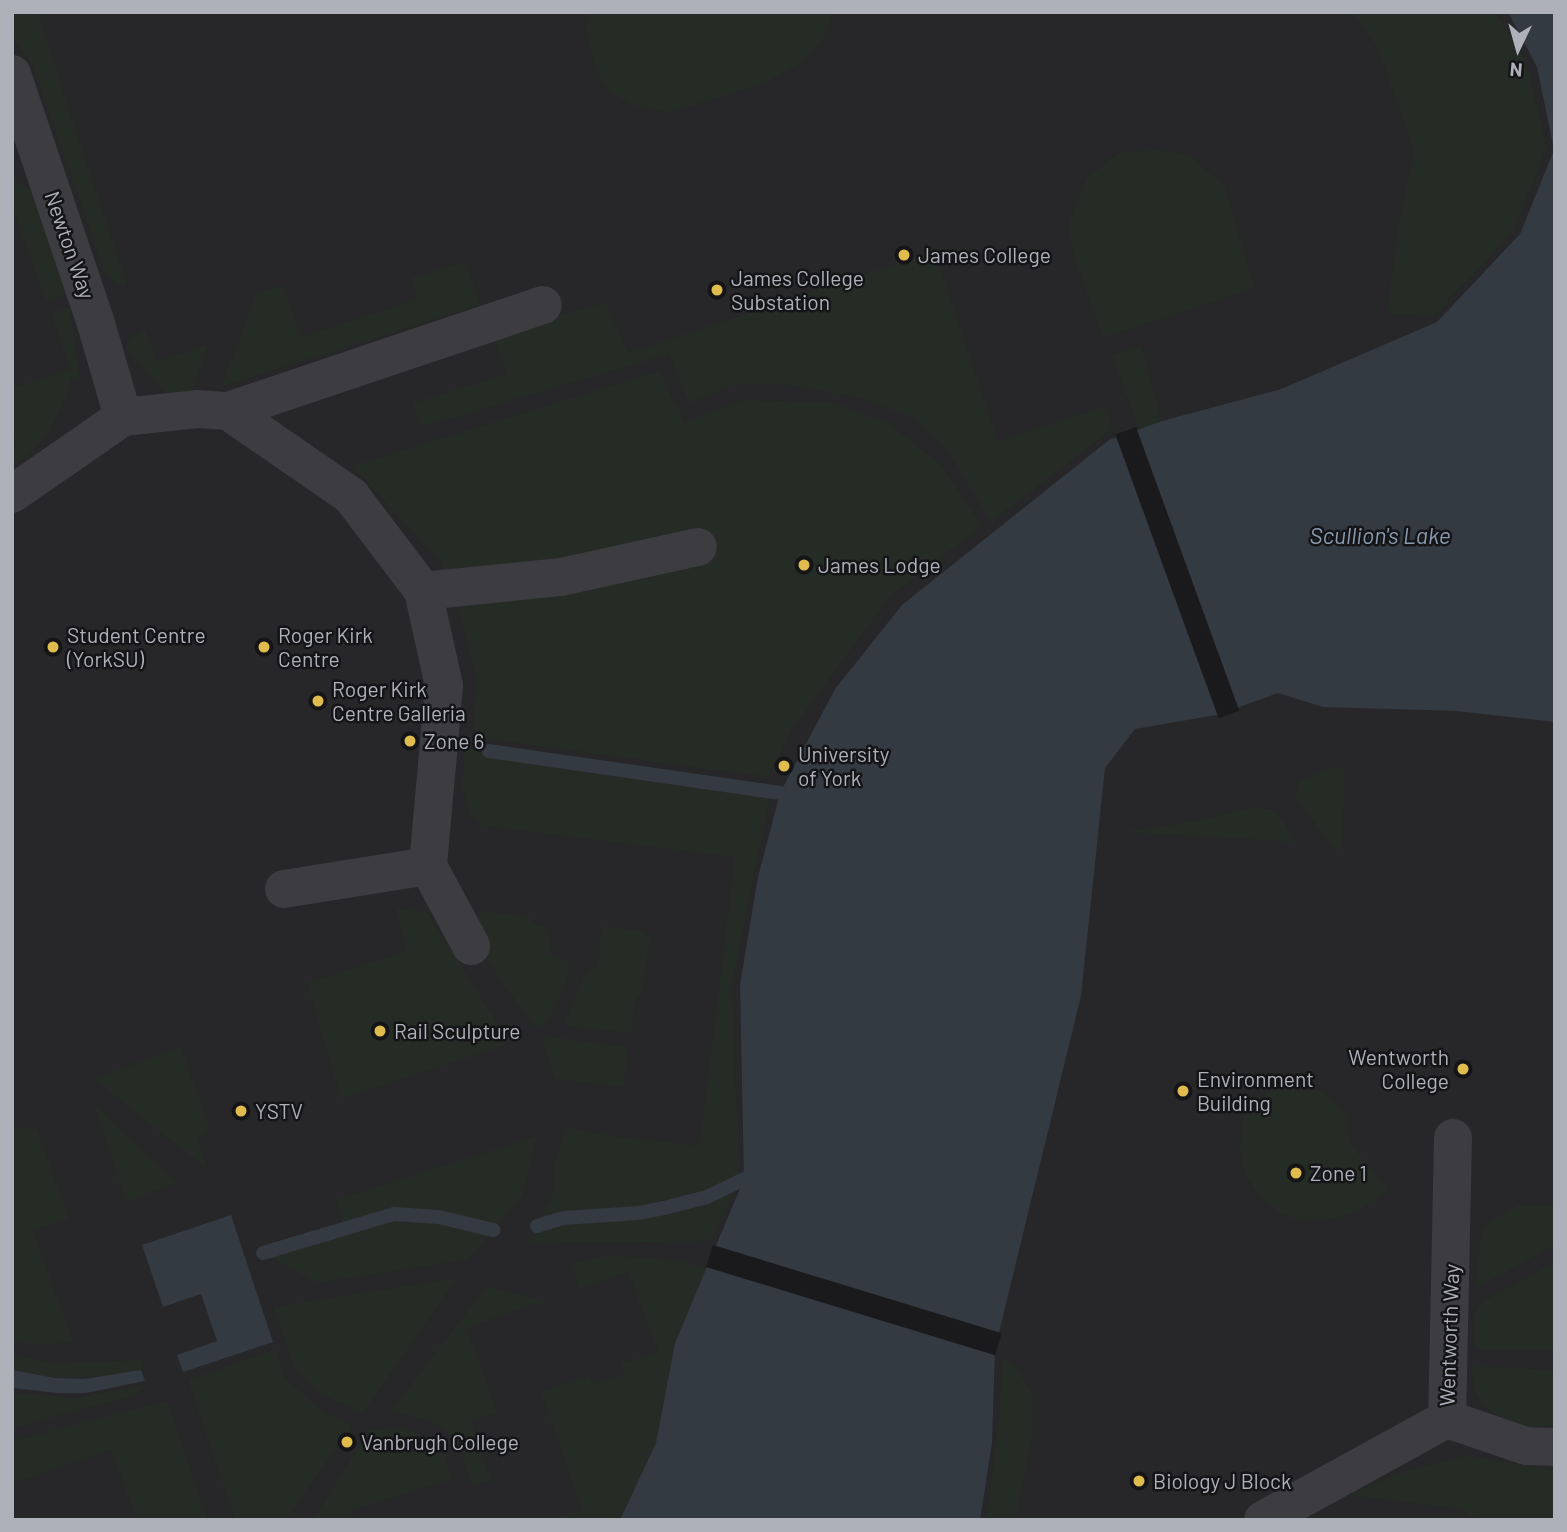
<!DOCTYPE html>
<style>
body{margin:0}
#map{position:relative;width:1567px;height:1532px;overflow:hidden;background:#1a1a1c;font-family:Barlow,sans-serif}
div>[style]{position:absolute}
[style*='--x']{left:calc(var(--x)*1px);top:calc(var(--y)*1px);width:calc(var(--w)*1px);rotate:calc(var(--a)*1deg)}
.built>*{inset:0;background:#272629;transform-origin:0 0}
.green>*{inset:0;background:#252c26}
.water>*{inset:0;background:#333a41}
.pier>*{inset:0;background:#1a1a1c;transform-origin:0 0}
.stream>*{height:14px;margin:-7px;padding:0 7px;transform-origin:7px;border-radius:7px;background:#333a41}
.minor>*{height:38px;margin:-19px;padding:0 19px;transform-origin:19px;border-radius:19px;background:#3c3c41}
.dots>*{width:19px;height:19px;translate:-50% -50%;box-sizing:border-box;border:4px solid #151517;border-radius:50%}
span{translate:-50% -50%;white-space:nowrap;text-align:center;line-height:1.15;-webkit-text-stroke:5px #151517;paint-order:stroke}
.street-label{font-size:21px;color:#aeb1ba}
.poi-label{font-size:21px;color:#aeb1ba}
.left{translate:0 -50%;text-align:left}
.right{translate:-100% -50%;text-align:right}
.water-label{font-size:23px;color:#899bb1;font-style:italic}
.frame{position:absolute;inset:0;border:14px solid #aeb1ba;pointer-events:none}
.north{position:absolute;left:1483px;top:14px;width:70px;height:70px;-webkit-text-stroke:5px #151517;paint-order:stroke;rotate:185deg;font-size:19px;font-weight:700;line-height:28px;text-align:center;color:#aeb1ba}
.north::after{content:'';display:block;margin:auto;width:24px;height:32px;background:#aeb1ba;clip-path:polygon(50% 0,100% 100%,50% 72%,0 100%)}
</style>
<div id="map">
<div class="built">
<i style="left:12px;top:12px;width:1543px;height:1508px"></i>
</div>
<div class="green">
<i style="clip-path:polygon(12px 12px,37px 12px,127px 285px,120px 286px,105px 274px,33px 66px,12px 36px)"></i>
<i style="clip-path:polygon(590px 12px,831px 12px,832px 20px,822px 40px,803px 62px,766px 82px,670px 113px,635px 106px,609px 92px,594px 66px,586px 27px)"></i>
<i style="clip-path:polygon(1353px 12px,1495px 12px,1526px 62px,1547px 147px,1513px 231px,1433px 317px,1387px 313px,1398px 229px,1414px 151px,1378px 49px)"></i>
<i style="clip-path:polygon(1157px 150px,1190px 155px,1225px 187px,1255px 288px,1103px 338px,1074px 257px,1068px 225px,1087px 177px,1121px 152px)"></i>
<i style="clip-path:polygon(12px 179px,35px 192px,68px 294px,46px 301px,12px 207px)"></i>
<i style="clip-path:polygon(935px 251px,998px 441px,1106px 406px,1113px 428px,991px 522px,949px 452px,912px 417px,857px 397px,791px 385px,735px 384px,689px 403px,669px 354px,422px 427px,412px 403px,507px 374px,492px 334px,606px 302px,628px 353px)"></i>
<i style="clip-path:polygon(466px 261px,480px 305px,221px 387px,257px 293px,282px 285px,302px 337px,418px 299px,411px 278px)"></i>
<i style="clip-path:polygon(70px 307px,79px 377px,70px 379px,68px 393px,49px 432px,33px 450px,12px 467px,12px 448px,17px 446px,12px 432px,12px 388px,70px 369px,51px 313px)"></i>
<i style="clip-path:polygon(145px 330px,157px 362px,208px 344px,192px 393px,169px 396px,126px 349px,129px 339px)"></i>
<i style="clip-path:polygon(1141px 346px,1162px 421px,1139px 430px,1112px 355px)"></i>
<i style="clip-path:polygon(659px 371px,685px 422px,742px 400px,832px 402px,888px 423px,941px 465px,982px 526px,890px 596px,790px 732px,768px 777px,474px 737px,476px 674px,460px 614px,440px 561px,352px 466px)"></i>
<i style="clip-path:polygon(465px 748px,770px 797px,732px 984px,739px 1181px,711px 1241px,528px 1244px,555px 1188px,554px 1164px,566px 1126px,598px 1134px,691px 1145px,700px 1143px,735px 857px,485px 826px,470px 815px,462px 787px)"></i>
<i style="clip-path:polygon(1335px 766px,1345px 771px,1342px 851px,1332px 846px,1294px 796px,1301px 780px)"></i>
<i style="clip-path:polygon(1248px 808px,1271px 809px,1285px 824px,1294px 842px,1123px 832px,1196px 821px)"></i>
<i style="clip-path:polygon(396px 908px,428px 913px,495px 1020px,506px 1045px,341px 1099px,307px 983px,406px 951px)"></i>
<i style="clip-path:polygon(479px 911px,529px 916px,534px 925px,547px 928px,553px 956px,569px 962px,567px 982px,547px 1023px,537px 1028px,507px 990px,483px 952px,478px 931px)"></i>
<i style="clip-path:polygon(601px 926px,642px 931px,650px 939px,642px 992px,634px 1001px,632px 1033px,569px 1027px,565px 1020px,586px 973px,599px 966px)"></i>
<i style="clip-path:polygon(552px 1037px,628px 1047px,624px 1087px,554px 1079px,543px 1040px)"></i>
<i style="clip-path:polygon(181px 1046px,210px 1130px,198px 1138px,207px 1169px,94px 1079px)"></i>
<i style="clip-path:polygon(1274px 1089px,1322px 1091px,1348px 1115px,1349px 1142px,1388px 1190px,1356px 1212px,1331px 1219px,1300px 1221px,1280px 1213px,1259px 1196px,1245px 1174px,1240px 1152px,1241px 1126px,1248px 1108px)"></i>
<i style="clip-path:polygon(94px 1104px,177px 1183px,126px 1202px)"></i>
<i style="clip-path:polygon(12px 1127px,37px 1129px,69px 1218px,33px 1230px,73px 1342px,47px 1345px,20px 1343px,12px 1337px)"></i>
<i style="clip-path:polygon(537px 1136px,522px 1196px,469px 1259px,317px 1283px,263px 1253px,343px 1225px,336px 1200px)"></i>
<i style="clip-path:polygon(1517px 1205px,1555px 1206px,1555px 1245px,1476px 1288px,1481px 1231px,1490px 1222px)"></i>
<i style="clip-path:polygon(608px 1255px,675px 1260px,707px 1268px,675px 1343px,656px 1443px,620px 1520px,553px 1520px,582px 1509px,541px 1392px,590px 1375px,593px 1384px,624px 1374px,621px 1364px,658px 1351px,628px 1272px,579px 1289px,571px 1264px)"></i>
<i style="clip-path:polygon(1555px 1262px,1555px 1351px,1480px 1350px,1473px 1342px,1475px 1313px,1482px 1302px)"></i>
<i style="clip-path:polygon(457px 1278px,363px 1413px,322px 1395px,294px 1367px,273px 1307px)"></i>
<i style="clip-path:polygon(487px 1286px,543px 1301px,467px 1328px,497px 1413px,471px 1421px,491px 1480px,472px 1486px,460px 1450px,446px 1430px,431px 1421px,391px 1411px)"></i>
<i style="clip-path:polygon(276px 1349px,284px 1377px,321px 1410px,352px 1425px,286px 1520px,235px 1520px,188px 1380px)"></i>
<i style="clip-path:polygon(12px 1354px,50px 1363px,141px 1360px,142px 1365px,141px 1370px,111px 1376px,55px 1378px,12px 1370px)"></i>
<i style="clip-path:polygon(1001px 1358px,1015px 1365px,1032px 1393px,1032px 1438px,1015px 1520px,986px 1520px,1000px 1411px)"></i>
<i style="clip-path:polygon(1478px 1366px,1555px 1370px,1555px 1426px,1523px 1426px,1494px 1414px,1482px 1404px,1473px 1388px,1472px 1369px)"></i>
<i style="clip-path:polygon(148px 1384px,134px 1396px,12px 1428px,12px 1392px,74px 1398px)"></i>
<i style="clip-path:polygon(167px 1401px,208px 1520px,137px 1520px,111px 1450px,13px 1483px,12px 1441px)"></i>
<i style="clip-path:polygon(405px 1428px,428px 1439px,444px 1456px,453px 1479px,352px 1510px,355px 1520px,313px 1520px,370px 1429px)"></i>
<i style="clip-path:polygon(1468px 1455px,1555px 1471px,1555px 1520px,1478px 1520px,1460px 1509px,1350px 1495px,1398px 1473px)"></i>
</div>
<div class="water">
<i style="clip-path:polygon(1508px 12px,1555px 12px,1555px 722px,1456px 711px,1323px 707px,1278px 693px,1217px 715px,1135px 729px,1105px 768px,1081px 996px,995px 1349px,992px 1443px,980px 1520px,620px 1520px,656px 1443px,675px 1343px,744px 1179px,740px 985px,758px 877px,780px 793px,835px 689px,902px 605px,1109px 440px,1162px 421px,1281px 389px,1437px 322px,1520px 234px,1554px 150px,1537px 67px)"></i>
<i style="clip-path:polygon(231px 1215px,273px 1342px,183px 1372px,177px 1355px,217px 1341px,201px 1294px,163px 1307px,142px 1245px)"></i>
<i style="clip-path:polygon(12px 1370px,55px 1378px,84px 1379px,141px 1370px,145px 1381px,86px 1393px,57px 1393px,12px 1388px)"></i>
</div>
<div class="pier">
<i style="left:1136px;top:427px;width:302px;height:22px;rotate:70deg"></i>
<i style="left:713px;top:1245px;width:302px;height:23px;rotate:17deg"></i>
</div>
<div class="stream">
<i style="--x:489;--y:751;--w:294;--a:8.2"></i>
<i style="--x:537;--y:1226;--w:27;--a:-17"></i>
<i style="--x:563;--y:1218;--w:76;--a:-3.8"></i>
<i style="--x:639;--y:1213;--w:25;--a:-11"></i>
<i style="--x:664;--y:1208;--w:44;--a:-14.3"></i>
<i style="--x:707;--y:1197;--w:41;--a:-25.9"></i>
<i style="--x:263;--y:1253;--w:137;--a:-16.6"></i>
<i style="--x:394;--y:1214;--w:45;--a:3.8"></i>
<i style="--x:439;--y:1217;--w:56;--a:13.5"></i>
</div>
<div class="minor">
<i style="--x:12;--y:74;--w:260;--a:71.4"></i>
<i style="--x:95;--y:320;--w:101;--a:73.9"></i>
<i style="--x:228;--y:411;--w:332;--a:-18.6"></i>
<i style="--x:12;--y:494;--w:135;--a:-34.7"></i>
<i style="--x:123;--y:417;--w:75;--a:-6.1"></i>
<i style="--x:198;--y:409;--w:30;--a:4"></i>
<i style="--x:228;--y:411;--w:150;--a:34.6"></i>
<i style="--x:351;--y:496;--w:119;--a:52.8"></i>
<i style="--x:423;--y:591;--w:97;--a:77.5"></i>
<i style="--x:444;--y:686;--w:181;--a:95.1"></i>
<i style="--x:428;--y:866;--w:91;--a:61.7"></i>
<i style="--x:423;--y:591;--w:139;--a:-5.8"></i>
<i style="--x:561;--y:577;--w:140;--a:-12.4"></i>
<i style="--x:284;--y:889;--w:146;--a:-9.1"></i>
<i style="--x:1453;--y:1138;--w:281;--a:91.2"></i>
<i style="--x:1447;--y:1419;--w:83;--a:18.9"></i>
<i style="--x:1526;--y:1446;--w:29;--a:2"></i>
<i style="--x:1263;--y:1520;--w:210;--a:-28.8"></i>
</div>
<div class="dots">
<i style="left:904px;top:255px;background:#e0bb4e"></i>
<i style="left:717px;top:290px;background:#e0bb4e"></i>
<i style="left:804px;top:565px;background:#e0bb4e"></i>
<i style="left:53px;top:647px;background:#e0bb4e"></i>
<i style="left:264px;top:647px;background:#e0bb4e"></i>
<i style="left:318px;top:701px;background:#e0bb4e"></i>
<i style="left:410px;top:741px;background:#e0bb4e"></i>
<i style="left:784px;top:766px;background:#e0bb4e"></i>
<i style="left:380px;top:1031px;background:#e0bb4e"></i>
<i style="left:1463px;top:1069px;background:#e0bb4e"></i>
<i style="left:1183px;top:1091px;background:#e0bb4e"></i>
<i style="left:241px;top:1111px;background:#e0bb4e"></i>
<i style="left:1296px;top:1173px;background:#e0bb4e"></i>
<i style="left:347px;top:1442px;background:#e0bb4e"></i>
<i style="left:1139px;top:1481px;background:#e0bb4e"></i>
</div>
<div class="street-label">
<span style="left:70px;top:245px;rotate:71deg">Newton Way</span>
<span style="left:1449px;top:1335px;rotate:-88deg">Wentworth Way</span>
</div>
<div class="poi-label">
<span class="left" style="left:918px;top:255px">James College</span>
<span class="left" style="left:731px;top:290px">James College<br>Substation</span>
<span class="left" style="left:818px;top:565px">James Lodge</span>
<span class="left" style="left:67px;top:647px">Student Centre<br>(YorkSU)</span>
<span class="left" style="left:278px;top:647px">Roger Kirk<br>Centre</span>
<span class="left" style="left:332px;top:701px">Roger Kirk<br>Centre Galleria</span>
<span class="left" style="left:424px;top:741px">Zone 6</span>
<span class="left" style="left:798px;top:766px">University<br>of York</span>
<span class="left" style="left:394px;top:1031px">Rail Sculpture</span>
<span class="right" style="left:1449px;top:1069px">Wentworth<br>College</span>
<span class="left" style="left:1197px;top:1091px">Environment<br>Building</span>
<span class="left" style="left:255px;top:1111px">YSTV</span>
<span class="left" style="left:1310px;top:1173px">Zone 1</span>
<span class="left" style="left:361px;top:1442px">Vanbrugh College</span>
<span class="left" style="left:1153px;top:1481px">Biology J Block</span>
</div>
<div class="water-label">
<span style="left:1380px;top:535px">Scullion's Lake</span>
</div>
<div class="frame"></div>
<div class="north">N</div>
</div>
